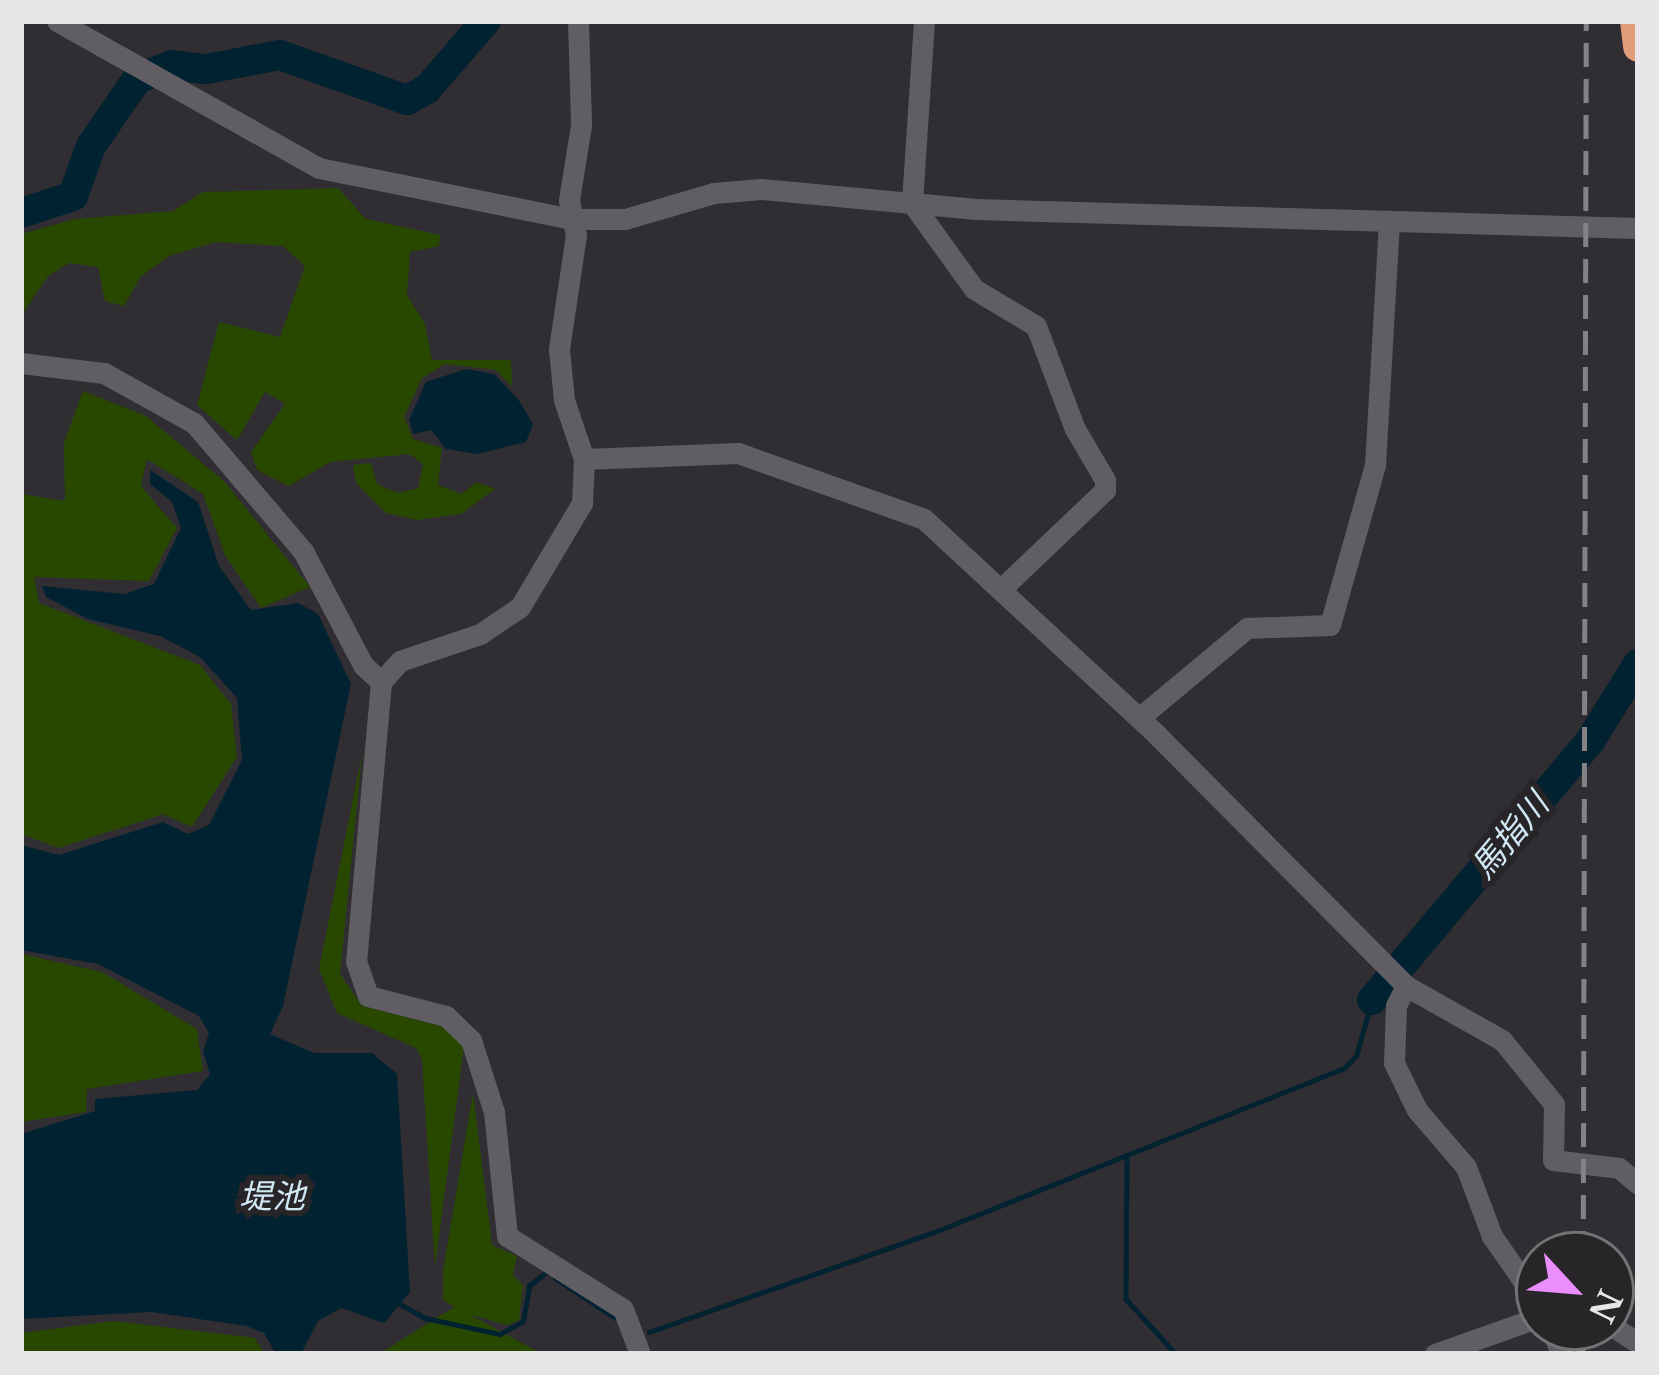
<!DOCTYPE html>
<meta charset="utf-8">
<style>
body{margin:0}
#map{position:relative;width:1659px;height:1375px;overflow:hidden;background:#312e33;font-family:"Libre Baskerville","Noto Sans JP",serif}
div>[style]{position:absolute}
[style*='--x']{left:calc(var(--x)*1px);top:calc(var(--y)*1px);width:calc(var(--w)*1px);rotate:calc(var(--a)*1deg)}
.green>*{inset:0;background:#284800}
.water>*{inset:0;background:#012231}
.stream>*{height:4.5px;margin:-2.25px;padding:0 2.25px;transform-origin:2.25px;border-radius:2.25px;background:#012231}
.river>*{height:30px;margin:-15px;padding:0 15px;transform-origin:15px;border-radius:15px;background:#012231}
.minor>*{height:21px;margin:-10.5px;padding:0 10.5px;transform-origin:10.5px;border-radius:10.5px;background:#615e63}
.highway>*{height:30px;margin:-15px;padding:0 15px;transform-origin:15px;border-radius:15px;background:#e19c79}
.rail>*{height:4.5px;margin-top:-2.25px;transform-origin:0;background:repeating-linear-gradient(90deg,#858286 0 24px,transparent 0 36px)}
span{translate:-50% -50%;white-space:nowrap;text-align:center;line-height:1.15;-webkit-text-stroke:12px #282529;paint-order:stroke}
.water-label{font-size:33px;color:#d1e8f5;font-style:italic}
.frame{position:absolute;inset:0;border:24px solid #e7e5e8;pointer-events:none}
.north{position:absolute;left:1515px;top:1231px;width:120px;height:120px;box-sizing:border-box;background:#282529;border:3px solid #747275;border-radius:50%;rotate:116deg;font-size:33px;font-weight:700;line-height:48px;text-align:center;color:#e7e5e8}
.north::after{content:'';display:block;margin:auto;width:42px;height:54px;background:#ea8dfd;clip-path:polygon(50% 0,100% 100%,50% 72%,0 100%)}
</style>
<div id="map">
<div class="green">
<i style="clip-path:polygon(338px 188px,366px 219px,440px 235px,439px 246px,410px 252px,407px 295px,425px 324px,432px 360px,511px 360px,512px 386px,496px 370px,445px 364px,422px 378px,404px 417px,413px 439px,442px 448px,438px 485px,461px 494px,477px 482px,495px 489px,461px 514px,417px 520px,386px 513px,356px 483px,353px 465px,371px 463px,377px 484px,398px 493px,418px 488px,423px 464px,409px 454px,330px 462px,289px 486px,257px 470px,251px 452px,285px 404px,265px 392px,237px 440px,197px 405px,219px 322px,280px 337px,305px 266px,283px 246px,215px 242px,169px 256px,141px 276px,124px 306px,105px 301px,98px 267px,69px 263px,48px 276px,21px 316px,21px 234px,75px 219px,173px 211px,203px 192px)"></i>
<i style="clip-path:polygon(83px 391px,146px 416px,224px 481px,310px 587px,261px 608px,225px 555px,203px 494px,147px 459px,141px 486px,177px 528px,149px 581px,34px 577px,39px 603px,200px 665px,231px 704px,237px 757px,192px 827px,163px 814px,59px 848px,21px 834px,21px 494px,65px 501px,64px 443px)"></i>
<i style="clip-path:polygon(362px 754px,340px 974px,362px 1006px,441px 1026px,464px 1046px,435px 1267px,422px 1059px,416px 1048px,337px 1013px,319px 969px)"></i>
<i style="clip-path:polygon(21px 954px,102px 972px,197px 1029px,203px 1071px,87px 1089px,86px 1112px,21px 1122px)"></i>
<i style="clip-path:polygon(473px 1093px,492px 1245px,517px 1256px,513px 1275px,523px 1285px,519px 1320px,507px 1325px,469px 1314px,542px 1354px,379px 1354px,454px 1307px,443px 1300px,443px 1270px)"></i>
<i style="clip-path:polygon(114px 1321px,255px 1338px,265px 1354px,21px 1354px,21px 1333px)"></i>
</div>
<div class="water">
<i style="clip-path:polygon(466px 369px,494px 374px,518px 399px,533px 424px,526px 442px,477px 454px,446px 449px,431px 430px,413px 434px,409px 420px,426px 382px)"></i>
<i style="clip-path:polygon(150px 470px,198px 502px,219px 566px,251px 610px,298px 603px,318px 614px,351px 684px,283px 1006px,270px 1034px,314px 1053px,372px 1053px,397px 1074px,410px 1292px,384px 1323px,341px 1308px,318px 1321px,301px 1354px,276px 1354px,264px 1333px,247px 1326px,151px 1312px,21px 1319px,21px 1134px,95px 1111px,95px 1099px,197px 1090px,210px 1074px,203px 1052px,209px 1033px,199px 1016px,98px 964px,21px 950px,21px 845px,59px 855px,163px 822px,188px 834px,209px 825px,242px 760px,237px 698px,200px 657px,160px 636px,88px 619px,46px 597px,42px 586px,124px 594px,154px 584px,181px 528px,172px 502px,150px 484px)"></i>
</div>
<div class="stream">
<i style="--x:1127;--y:1157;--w:142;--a:90.4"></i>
<i style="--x:1126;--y:1299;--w:74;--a:47.7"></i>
<i style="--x:555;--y:1278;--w:73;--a:33.3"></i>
<i style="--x:400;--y:1304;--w:29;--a:29"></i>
<i style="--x:425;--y:1318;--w:77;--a:12"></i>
<i style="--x:500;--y:1334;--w:26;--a:-29"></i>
<i style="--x:523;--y:1321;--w:36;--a:-80"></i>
<i style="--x:529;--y:1286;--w:22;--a:-39"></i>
<i style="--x:649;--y:1332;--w:300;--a:-19.3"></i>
<i style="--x:932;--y:1233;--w:444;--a:-21.8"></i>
<i style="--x:1344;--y:1068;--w:17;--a:-45"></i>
<i style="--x:1356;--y:1056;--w:58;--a:-74.1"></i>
</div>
<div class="river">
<i style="--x:21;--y:213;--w:55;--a:-18.1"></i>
<i style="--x:73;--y:196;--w:53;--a:-70.2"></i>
<i style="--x:91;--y:146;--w:81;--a:-55.5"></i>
<i style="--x:137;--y:79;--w:37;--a:-22"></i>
<i style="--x:171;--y:65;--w:35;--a:7"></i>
<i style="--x:206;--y:69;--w:75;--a:-10.7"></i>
<i style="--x:280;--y:55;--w:135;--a:19.5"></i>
<i style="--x:407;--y:100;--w:23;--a:-29"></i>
<i style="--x:427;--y:89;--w:90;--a:-49.1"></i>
<i style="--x:1372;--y:1000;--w:339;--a:-49.9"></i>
<i style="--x:1590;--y:741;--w:91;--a:-58.1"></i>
</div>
<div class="minor">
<i style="--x:57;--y:21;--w:300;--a:29.3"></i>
<i style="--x:319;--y:168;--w:259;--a:11.4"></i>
<i style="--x:573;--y:219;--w:52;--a:0"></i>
<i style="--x:625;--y:219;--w:93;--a:-16.3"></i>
<i style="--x:714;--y:193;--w:47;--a:-4.9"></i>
<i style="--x:761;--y:189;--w:216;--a:5.3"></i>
<i style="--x:976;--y:209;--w:662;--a:1.64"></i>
<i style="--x:578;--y:21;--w:104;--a:88.3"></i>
<i style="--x:581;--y:125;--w:76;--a:99.1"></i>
<i style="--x:569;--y:200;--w:36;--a:79"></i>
<i style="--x:576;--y:235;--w:115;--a:98.5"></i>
<i style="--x:559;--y:349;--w:51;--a:84.4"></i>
<i style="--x:564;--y:400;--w:62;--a:71.3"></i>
<i style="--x:584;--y:459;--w:44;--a:92.6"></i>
<i style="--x:582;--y:503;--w:121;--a:120.8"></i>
<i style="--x:520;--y:607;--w:48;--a:146"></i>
<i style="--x:480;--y:634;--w:84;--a:161.4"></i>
<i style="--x:400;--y:661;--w:28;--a:132"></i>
<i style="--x:381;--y:682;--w:280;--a:95.1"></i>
<i style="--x:356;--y:961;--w:37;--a:71"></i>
<i style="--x:368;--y:996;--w:81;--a:14.4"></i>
<i style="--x:446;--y:1016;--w:35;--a:44"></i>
<i style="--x:471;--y:1040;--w:76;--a:72.3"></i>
<i style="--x:494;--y:1112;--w:125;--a:84"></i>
<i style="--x:507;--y:1236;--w:137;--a:32.2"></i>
<i style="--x:623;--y:1309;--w:48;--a:69.3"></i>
<i style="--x:924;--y:21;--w:182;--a:93.8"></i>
<i style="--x:912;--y:203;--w:106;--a:54.2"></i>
<i style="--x:974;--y:289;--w:72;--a:30.8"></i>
<i style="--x:1036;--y:326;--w:110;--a:69.3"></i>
<i style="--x:1075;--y:429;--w:59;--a:59.5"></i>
<i style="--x:1105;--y:480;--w:10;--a:90"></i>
<i style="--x:1105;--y:490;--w:141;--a:136.4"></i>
<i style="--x:21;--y:363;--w:84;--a:6.9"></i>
<i style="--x:104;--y:373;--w:103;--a:29.1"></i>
<i style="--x:194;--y:423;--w:168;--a:49.6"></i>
<i style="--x:303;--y:551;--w:129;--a:62.2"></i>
<i style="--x:363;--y:665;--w:25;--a:43"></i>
<i style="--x:584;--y:459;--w:154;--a:-2.2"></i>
<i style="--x:738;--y:453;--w:197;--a:19.5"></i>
<i style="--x:924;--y:519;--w:318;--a:42.8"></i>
<i style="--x:1157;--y:735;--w:354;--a:45.2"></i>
<i style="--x:1406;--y:986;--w:110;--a:29.4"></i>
<i style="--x:1502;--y:1040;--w:82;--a:50.9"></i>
<i style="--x:1554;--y:1104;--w:56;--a:91"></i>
<i style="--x:1553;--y:1160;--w:66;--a:6.9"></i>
<i style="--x:1619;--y:1168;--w:25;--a:40"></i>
<i style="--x:1139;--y:718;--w:141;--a:-39.8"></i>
<i style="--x:1247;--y:628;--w:83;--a:-2.1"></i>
<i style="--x:1330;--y:625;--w:166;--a:-74.3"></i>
<i style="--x:1375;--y:465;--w:245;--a:-86.7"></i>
<i style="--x:1406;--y:986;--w:22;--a:117"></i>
<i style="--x:1396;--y:1006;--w:57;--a:92"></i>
<i style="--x:1394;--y:1063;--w:52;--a:63.9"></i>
<i style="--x:1417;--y:1110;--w:75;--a:49.3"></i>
<i style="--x:1466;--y:1167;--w:74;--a:69.4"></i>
<i style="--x:1492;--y:1236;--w:83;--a:55.3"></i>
<i style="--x:1611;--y:1325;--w:32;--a:34"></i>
<i style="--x:1551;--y:1327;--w:29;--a:70"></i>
<i style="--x:1435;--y:1354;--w:110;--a:-19.6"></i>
</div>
<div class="highway">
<i style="--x:1635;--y:21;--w:26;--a:83"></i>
</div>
<div class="rail">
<i style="--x:1583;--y:1255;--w:1234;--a:-89.86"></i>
<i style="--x:1583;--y:1327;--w:27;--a:90"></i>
</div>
<div class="water-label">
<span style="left:1510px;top:836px;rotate:-50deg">馬指川</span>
<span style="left:272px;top:1197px">堤池</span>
</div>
<div class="frame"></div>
<div class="north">N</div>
</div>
